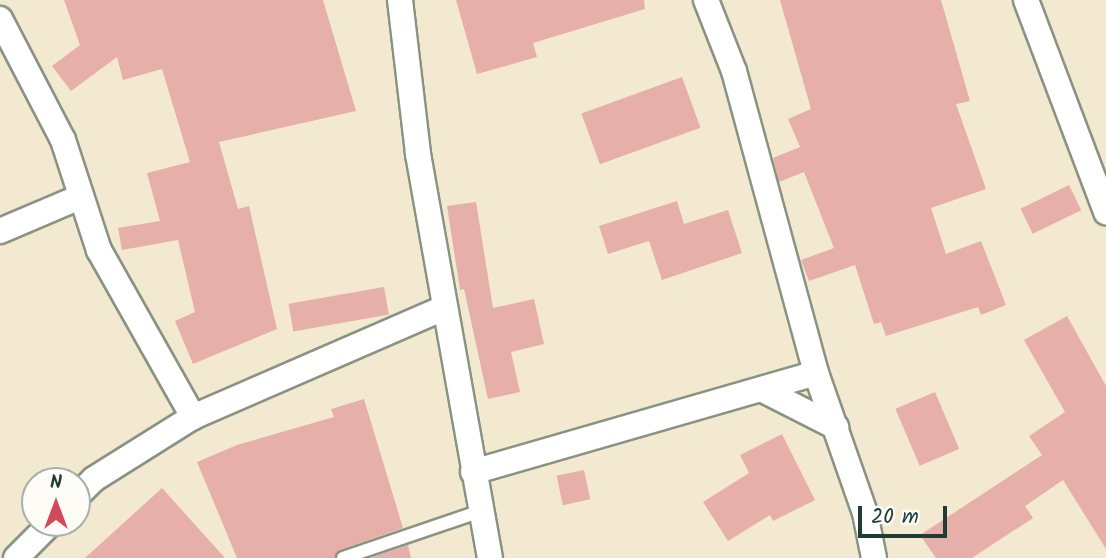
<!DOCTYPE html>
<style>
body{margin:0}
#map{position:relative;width:1106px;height:558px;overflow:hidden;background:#f2e9d0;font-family:Kalam,sans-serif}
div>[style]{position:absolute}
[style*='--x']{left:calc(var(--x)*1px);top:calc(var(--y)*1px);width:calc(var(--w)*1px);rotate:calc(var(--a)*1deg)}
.building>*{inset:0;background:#e7afaa;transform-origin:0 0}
.roads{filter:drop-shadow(2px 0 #889382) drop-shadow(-2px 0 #889382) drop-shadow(0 2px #889382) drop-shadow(0 -2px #889382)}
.lane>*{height:12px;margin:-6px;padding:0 6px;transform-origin:6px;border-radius:6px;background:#fff}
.street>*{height:24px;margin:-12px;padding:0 12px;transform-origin:12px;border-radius:12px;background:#fff}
span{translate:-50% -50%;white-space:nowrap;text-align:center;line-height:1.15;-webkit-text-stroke:5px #fdfcf7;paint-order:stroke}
.north{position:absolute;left:21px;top:467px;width:70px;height:70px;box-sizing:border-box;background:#fdfcf7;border:2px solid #a4b0a9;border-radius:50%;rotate:0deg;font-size:19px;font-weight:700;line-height:28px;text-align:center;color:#1f3d34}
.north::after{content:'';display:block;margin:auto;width:24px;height:32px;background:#d1495b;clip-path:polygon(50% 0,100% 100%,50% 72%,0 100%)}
.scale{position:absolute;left:858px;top:506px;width:89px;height:32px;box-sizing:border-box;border:4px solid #1f3d34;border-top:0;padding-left:9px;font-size:21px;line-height:24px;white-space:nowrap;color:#1f3d34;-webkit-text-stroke:5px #fdfcf7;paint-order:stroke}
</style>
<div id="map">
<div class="building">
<i style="clip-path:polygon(64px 0,323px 0,356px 111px,219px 142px,238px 209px,249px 206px,277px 329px,193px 364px,175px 321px,195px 312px,178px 240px,122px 250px,118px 228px,160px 221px,147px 173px,190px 162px,162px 69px,123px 80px,117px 57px,71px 91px,52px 66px,80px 45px)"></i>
<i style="clip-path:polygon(456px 0,644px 0,645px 9px,533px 43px,537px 57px,477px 74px)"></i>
<i style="clip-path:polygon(780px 0,941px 0,970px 101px,956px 104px,986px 189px,931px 208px,946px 254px,981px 241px,1006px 305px,981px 315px,978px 307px,886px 336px,881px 322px,874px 324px,855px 265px,809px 281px,801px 260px,834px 248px,804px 172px,779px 182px,773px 158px,800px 147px,788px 119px,811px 109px)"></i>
<i style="left:682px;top:77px;width:54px;height:107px;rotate:70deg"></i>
<i style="left:1069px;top:185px;width:28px;height:54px;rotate:64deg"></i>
<i style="clip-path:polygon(677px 201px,684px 224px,728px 210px,742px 253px,662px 280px,649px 241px,608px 254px,599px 226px)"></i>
<i style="clip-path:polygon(476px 202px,493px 308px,534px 299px,544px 344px,511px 352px,520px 392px,488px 399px,464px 289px,460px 290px,447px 206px)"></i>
<i style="left:384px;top:287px;width:28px;height:97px;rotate:80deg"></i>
<i style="clip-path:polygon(1067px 316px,1106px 386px,1106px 549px,1063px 480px,1025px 506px,1033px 518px,972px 558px,936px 558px,920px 535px,1042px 455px,1029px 436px,1065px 412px,1024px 340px)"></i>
<i style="left:935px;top:392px;width:62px;height:43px;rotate:67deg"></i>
<i style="clip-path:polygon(364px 399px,403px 528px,340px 550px,334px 558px,237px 558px,197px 462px,237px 445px,334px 417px,331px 409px)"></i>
<i style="clip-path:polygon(782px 434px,815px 500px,773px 521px,770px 515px,728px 541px,703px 502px,749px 473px,740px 455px)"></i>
<i style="left:584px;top:470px;width:30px;height:28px;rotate:78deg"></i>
<i style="clip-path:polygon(162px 488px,225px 558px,85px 558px)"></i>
<i style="clip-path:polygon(408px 545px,411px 558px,370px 558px)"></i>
</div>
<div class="roads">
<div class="lane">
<i style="--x:343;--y:558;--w:146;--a:-18.8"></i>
</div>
<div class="street">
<i style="--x:400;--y:0;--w:155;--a:83.3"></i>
<i style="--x:418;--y:154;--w:410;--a:79.9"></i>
<i style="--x:706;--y:0;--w:76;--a:68.5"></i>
<i style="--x:734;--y:71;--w:313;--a:74.8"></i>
<i style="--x:816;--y:373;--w:148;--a:70.7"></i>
<i style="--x:865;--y:513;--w:46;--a:78.7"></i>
<i style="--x:1026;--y:0;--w:227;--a:69.3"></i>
<i style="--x:0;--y:19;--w:136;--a:62.5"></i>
<i style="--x:63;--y:140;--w:116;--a:71.9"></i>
<i style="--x:99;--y:250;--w:192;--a:60.6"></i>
<i style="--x:0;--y:231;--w:87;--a:-23"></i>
<i style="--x:765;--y:391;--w:80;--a:26.9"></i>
<i style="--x:473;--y:472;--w:357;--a:-16.1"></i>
<i style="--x:77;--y:496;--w:24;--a:-45"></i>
<i style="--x:94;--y:479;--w:117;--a:-32.1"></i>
<i style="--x:193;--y:417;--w:274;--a:-23.5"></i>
<i style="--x:16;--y:558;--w:49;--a:-45"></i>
</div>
</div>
<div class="north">N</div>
<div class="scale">20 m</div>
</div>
